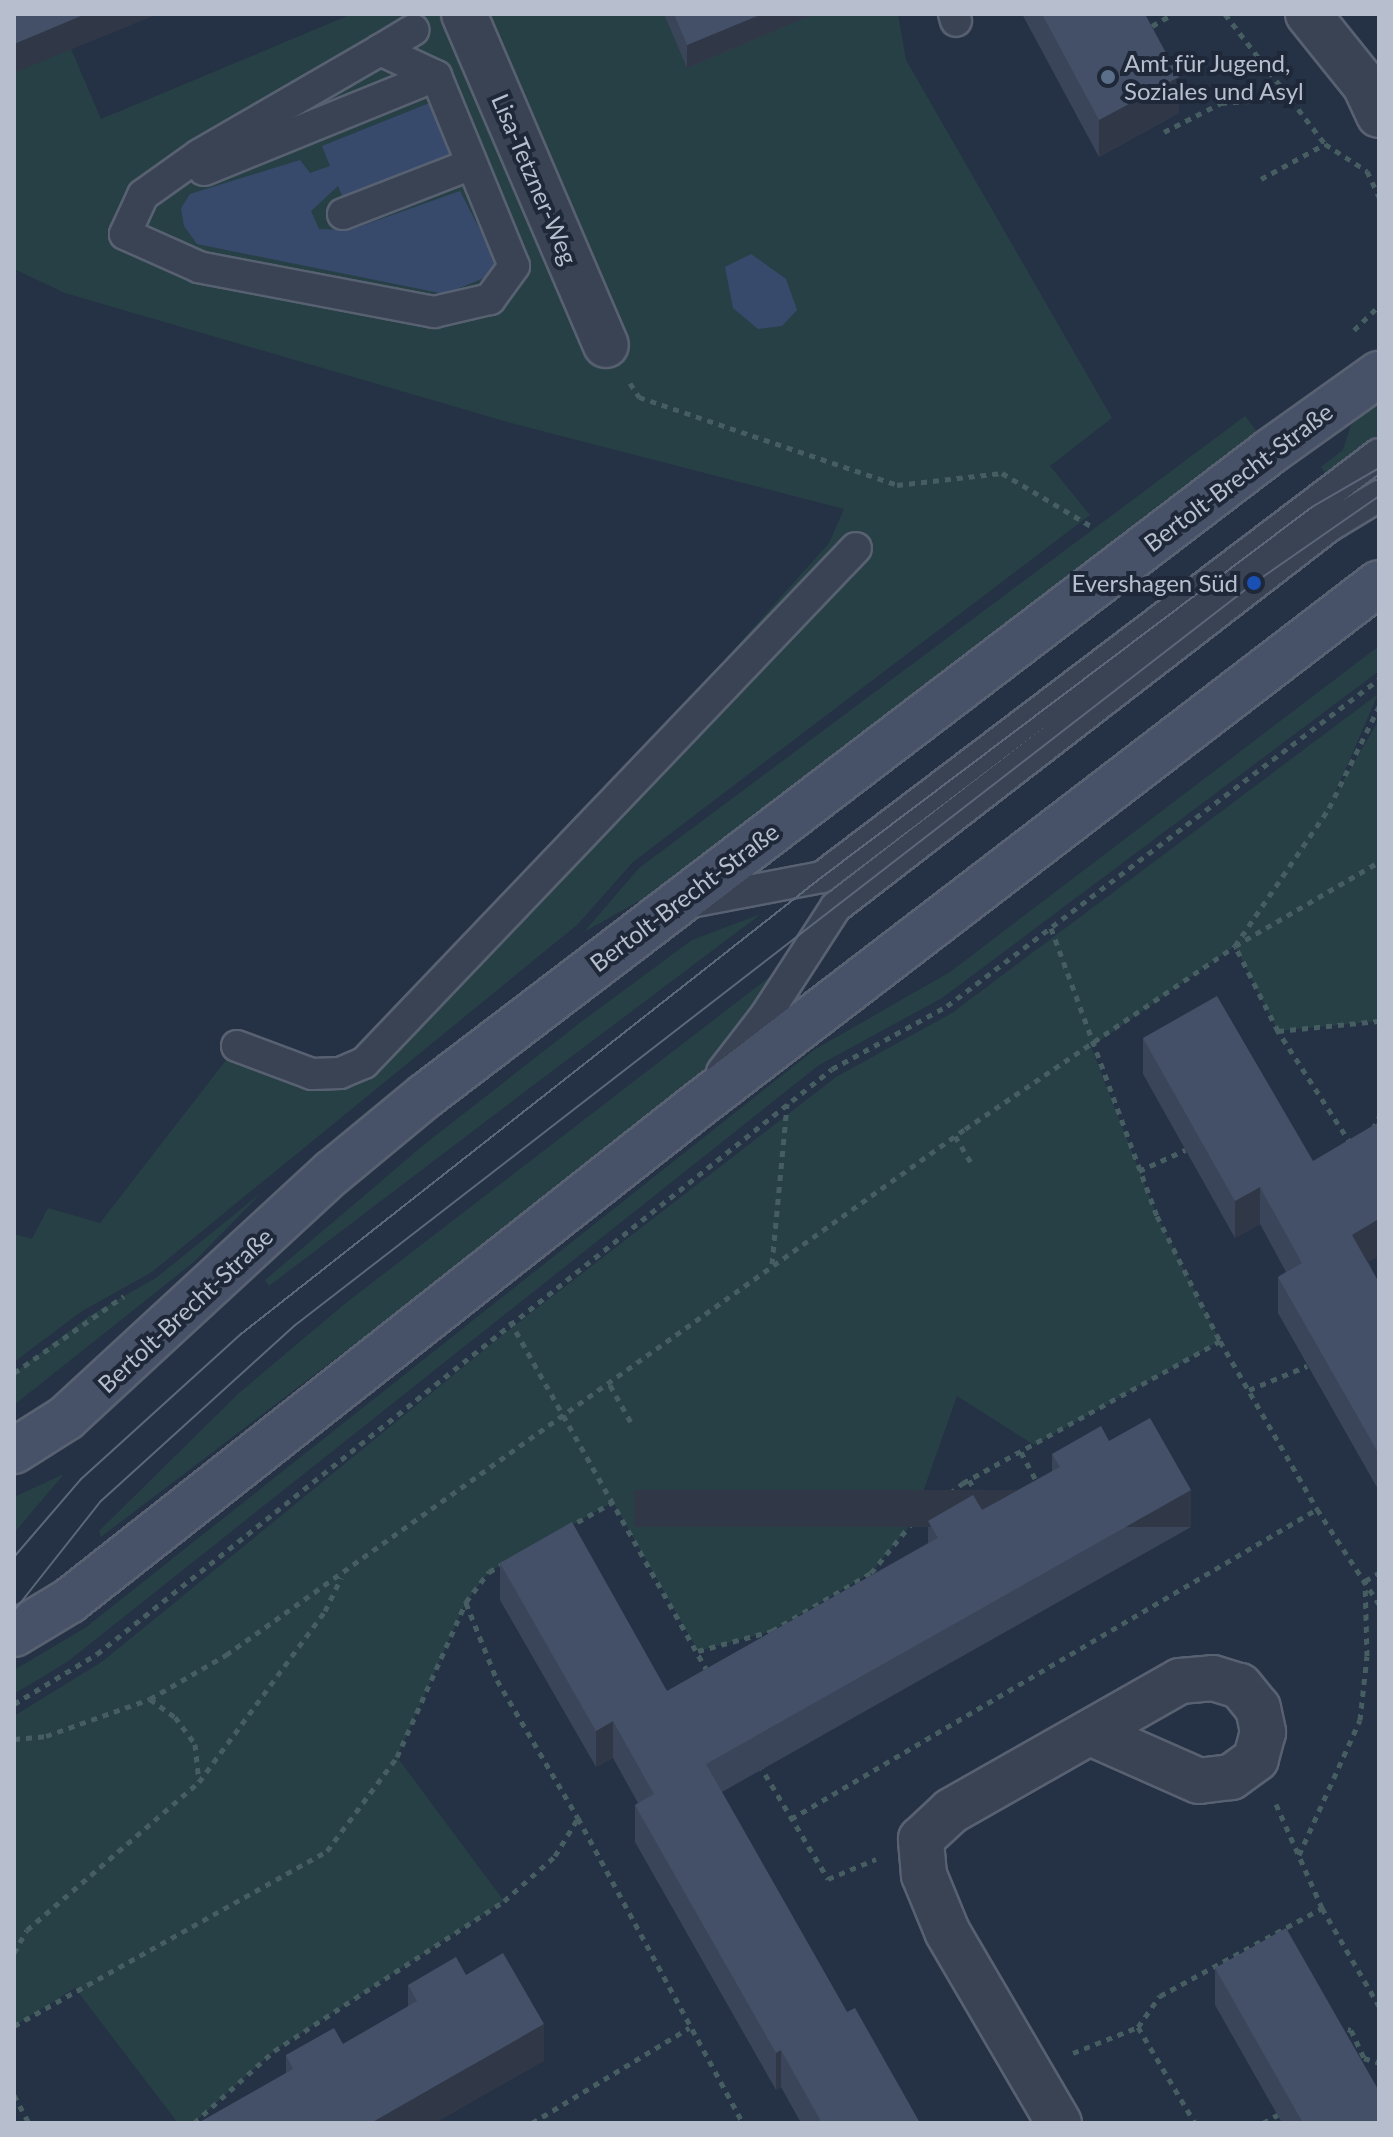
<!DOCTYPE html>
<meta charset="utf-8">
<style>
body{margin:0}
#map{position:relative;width:1393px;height:2137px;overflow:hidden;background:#253144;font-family:Lato,sans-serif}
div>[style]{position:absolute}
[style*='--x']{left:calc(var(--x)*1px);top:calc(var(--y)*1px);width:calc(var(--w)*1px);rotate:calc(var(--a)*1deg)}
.green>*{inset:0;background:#274045}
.water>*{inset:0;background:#384a6c}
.path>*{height:5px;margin-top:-2.5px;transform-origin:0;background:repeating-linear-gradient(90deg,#465d61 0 6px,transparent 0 12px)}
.roads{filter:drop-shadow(2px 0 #586171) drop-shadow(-2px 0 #586171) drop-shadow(0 2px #586171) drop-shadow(0 -2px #586171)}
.lane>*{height:30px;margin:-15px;padding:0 15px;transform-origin:15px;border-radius:15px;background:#3a4354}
.street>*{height:44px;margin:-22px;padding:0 22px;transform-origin:22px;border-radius:22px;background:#3a4354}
.secondary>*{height:44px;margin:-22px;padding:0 22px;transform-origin:22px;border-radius:22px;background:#475167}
.tram>*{height:2px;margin:-1px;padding:0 1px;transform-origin:1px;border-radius:1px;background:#5b677b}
.wall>*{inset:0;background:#3a4559}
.shaded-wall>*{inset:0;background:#303848;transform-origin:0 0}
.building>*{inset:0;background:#445067}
.dots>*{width:22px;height:22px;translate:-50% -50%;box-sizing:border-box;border:4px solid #1e2839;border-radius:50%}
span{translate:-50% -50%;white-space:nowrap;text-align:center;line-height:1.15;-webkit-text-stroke:8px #1e2839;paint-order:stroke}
.poi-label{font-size:24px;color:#b7becd}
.left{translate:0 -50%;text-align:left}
.right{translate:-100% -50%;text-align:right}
.street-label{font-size:24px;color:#b7becd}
.frame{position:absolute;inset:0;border:16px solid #b7becd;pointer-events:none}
</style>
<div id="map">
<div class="green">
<i style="clip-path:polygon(14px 14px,56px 14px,101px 119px,352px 14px,898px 14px,906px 60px,1112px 418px,1050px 466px,1090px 515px,633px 862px,577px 925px,152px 1272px,82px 1311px,14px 1362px,14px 1234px,32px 1239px,48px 1208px,100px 1223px,237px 1046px,312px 1074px,364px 1063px,829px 543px,844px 509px,511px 423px,65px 293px,14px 269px)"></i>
<i style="clip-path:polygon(1379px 402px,1379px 434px,1328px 475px,1321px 467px,1343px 450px,1351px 425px)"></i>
<i style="clip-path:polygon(1245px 416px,1258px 433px,650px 895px,584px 932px,639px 868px)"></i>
<i style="clip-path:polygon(1379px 646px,1379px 671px,942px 998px,819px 1065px,67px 1662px,14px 1694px,14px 1670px,85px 1628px,814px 1050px,950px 972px)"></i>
<i style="clip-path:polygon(1378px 694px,1333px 798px,1379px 720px,1379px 1021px,1278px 1031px,1235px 946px,1091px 1047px,1157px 1216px,1220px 1341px,1034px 1445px,957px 1396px,912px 1523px,871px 1573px,772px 1631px,698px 1651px,613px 1502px,489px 1572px,466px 1602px,397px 1757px,504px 1901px,274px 2051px,194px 2123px,178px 2123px,75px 1988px,14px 2026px,14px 1716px,103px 1661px,500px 1337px,836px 1077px,952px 1013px)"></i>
<i style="clip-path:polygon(761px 914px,535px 1084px,269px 1286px,265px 1280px,426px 1143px,581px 1022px,692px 940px)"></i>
<i style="clip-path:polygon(785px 965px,709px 1075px,101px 1537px,99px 1531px,239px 1393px,347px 1302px)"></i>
<i style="clip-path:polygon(261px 1193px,195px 1261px,14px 1405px,14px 1373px,89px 1316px,156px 1278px)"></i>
<i style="clip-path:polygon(64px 1474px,14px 1533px,14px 1497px)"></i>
</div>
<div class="water">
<i style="clip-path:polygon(432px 102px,453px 153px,343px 198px,338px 186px,311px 211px,319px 229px,350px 230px,460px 191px,501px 271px,445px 294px,197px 244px,184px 226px,181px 208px,190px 194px,300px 160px,310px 173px,330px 166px,322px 146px)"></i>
<i style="clip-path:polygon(751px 254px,786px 279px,797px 310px,782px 326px,758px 329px,733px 308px,725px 267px)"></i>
</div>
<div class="path">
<i style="--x:1225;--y:14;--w:164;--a:52.4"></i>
<i style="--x:1325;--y:144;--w:50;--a:32.7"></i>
<i style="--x:1367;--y:171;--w:29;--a:65"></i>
<i style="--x:1152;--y:26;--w:24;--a:-30"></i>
<i style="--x:1164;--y:132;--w:64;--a:-27"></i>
<i style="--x:1221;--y:103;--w:69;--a:-4.1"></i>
<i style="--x:1261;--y:179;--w:73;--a:-28.7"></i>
<i style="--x:1354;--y:330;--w:35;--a:-44"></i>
<i style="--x:630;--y:383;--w:17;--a:57"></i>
<i style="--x:639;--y:397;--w:273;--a:18.8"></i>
<i style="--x:897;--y:485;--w:106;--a:-6.5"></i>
<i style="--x:1002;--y:473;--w:104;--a:30.8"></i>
<i style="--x:1051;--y:928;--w:307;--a:69.8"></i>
<i style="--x:1157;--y:1216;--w:140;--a:63.3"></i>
<i style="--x:1220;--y:1341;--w:194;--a:60"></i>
<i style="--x:1317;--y:1509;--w:113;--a:56.9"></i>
<i style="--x:1278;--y:1031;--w:101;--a:-5.7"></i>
<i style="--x:1373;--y:1129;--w:13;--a:-63"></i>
<i style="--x:955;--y:1136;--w:33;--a:59"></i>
<i style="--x:1351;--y:1144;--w:135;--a:-122.9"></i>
<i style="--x:1278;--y:1031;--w:95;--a:-116.8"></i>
<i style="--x:1235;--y:946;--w:167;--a:-55.7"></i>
<i style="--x:1329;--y:808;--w:113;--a:-63.7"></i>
<i style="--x:1139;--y:1171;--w:51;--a:-24.5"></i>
<i style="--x:772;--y:1264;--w:161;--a:-84.6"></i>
<i style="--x:510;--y:1321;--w:403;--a:60.6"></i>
<i style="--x:14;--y:1373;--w:134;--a:-35"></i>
<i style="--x:610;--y:1385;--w:47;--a:60.7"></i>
<i style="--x:1249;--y:1390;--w:63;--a:-22.5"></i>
<i style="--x:1021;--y:1452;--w:38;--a:62"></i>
<i style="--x:969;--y:1480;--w:36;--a:60"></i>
<i style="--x:567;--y:1528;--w:53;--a:-29.5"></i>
<i style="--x:466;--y:1603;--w:83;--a:68.1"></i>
<i style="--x:497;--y:1680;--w:160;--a:59.6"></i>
<i style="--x:578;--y:1818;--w:347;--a:61.6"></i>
<i style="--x:698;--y:1651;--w:77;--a:-15.1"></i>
<i style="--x:772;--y:1631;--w:115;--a:-30.4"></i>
<i style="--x:871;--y:1573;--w:65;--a:-50.6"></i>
<i style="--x:912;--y:1523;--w:65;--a:-38.1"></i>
<i style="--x:963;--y:1483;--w:294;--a:-28.9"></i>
<i style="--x:150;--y:1699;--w:31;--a:36"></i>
<i style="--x:175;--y:1717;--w:34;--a:53"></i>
<i style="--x:195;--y:1744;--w:37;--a:84"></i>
<i style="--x:14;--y:1704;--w:97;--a:-31.1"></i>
<i style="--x:97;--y:1654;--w:939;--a:-38.52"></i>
<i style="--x:832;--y:1069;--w:131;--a:-28.7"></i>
<i style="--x:947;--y:1006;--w:542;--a:-37.12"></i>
<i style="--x:14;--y:1739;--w:32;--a:-5"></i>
<i style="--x:46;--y:1736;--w:110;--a:-19.6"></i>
<i style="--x:150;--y:1699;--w:88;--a:-30.1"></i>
<i style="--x:226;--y:1655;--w:907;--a:-35.44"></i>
<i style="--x:965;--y:1129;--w:326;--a:-34.1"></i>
<i style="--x:1235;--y:946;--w:167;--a:-30.3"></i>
<i style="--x:759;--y:1764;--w:134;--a:59"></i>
<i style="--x:828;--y:1879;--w:52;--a:-22.6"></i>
<i style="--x:1276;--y:1804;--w:114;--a:66.1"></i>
<i style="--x:1322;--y:1908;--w:113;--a:59.8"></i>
<i style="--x:791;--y:1819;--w:611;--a:-30.51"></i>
<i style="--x:1299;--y:1855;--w:148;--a:-65.7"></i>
<i style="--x:1360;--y:1720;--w:64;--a:-83.8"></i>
<i style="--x:1367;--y:1656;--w:75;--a:-91.5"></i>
<i style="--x:1365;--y:1581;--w:16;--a:-30"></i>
<i style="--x:14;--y:1953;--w:26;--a:-61"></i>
<i style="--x:27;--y:1930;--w:227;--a:-40.7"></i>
<i style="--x:199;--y:1782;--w:212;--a:-53.6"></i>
<i style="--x:325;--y:1611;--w:37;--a:-64"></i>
<i style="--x:14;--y:2026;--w:359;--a:-29.2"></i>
<i style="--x:327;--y:1851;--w:117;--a:-53.3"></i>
<i style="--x:397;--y:1757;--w:170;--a:-66"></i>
<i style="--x:466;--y:1602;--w:38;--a:-53"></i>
<i style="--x:489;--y:1572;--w:20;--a:-30"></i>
<i style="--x:1138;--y:2027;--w:38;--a:-55"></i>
<i style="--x:1160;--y:1996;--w:184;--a:-28.5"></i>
<i style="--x:1336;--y:2027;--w:15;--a:11"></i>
<i style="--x:1351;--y:2030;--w:31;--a:65"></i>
<i style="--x:1073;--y:2053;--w:70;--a:-21.8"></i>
<i style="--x:1138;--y:2027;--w:112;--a:59.3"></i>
<i style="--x:1364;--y:2058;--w:16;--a:18"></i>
<i style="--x:14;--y:2095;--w:32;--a:62"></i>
<i style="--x:194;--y:2123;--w:108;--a:-42"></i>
<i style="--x:274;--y:2051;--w:275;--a:-33.1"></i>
<i style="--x:504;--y:1901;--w:68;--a:-41.4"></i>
<i style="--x:555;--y:1856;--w:44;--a:-58.8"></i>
<i style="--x:532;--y:2123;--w:184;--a:-31.2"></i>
<i style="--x:1263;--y:2123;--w:23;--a:-29"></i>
</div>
<div class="roads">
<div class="lane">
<i style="--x:954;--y:14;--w:7;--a:74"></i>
<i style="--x:380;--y:50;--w:62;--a:24.9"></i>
<i style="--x:436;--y:76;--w:205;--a:67.7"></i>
<i style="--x:514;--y:266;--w:41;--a:126"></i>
<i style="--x:490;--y:299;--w:57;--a:166.9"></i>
<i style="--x:434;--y:312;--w:239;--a:-169.2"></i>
<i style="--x:199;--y:267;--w:81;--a:-156"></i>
<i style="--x:125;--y:234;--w:43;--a:-65.2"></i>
<i style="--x:143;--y:195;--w:69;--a:-35.5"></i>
<i style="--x:199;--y:155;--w:209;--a:-30.1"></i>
<i style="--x:380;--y:50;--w:39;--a:-31"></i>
<i style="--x:204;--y:170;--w:250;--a:-22.1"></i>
<i style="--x:343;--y:214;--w:138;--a:-21.2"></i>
<i style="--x:686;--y:903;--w:138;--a:-10.8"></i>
<i style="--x:822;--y:877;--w:699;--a:-37.21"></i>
<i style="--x:237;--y:1046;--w:80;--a:20.5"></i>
<i style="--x:312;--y:1074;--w:28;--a:-2"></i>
<i style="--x:340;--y:1073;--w:26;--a:-23"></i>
<i style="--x:364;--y:1063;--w:712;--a:-46.31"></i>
<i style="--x:722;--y:1072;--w:72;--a:-52.3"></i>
<i style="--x:766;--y:1015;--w:129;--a:-57.1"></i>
<i style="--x:836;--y:907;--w:622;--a:-37.68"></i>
<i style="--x:1328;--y:527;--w:60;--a:-31.3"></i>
</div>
<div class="street">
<i style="--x:464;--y:14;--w:360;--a:66.8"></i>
<i style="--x:1308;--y:14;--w:91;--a:51.2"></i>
<i style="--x:1365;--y:85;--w:33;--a:65"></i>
<i style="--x:1059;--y:2123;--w:222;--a:-120.3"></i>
<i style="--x:947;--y:1931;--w:61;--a:-112.3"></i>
<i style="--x:924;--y:1875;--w:36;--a:-95"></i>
<i style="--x:921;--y:1839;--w:41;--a:-43"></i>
<i style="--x:951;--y:1811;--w:263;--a:-29.6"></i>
<i style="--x:1180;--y:1681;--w:33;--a:-5"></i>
<i style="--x:1213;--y:1678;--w:28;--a:17"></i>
<i style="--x:1240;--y:1686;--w:28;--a:51"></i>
<i style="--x:1258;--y:1708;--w:25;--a:78"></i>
<i style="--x:1263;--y:1732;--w:28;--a:105"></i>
<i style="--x:1256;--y:1759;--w:31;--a:144"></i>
<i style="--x:1231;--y:1777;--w:32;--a:173"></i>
<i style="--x:1199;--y:1781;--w:119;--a:-156.2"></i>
</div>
<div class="secondary">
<i style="--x:14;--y:1451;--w:62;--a:-32.4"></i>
<i style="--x:66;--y:1418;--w:363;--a:-42.7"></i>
<i style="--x:333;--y:1172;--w:119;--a:-39.6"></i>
<i style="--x:425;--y:1096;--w:1064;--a:-37.32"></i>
<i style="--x:1271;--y:451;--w:133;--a:-35.5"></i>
<i style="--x:14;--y:1634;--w:64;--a:-31"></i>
<i style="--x:69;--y:1601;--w:795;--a:-38.25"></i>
<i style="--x:693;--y:1109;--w:864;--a:-37.48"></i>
</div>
</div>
<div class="tram">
<i style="--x:14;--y:1557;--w:103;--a:-49.3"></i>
<i style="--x:81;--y:1479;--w:216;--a:-42.2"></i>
<i style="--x:241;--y:1334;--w:739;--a:-38.19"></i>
<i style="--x:822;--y:877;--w:614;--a:-37.06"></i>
<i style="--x:1312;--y:507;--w:78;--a:-30.2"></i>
<i style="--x:14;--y:1611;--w:140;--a:-51.7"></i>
<i style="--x:101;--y:1501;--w:261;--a:-42.2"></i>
<i style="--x:294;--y:1326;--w:1214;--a:-37.74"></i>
<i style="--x:1254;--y:583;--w:152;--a:-34.8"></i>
</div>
<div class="wall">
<i style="clip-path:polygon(664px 14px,815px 14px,687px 68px)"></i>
<i style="clip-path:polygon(1022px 14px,1145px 14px,1179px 113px,1099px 157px)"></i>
<i style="clip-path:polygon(1143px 1038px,1368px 1262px,1379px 1283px,1379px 1491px,1278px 1313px,1278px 1277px,1286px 1272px,1260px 1224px,1235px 1238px,1143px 1074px)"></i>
<i style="clip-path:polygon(1109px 1441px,1191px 1527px,722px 1792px,847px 2012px,920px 2123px,801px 2123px,781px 2087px,776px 2090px,635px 1842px,635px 1805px,638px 1803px,613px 1758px,596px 1767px,500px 1600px,500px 1563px,667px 1691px,928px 1543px,928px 1521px,982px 1510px,1052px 1471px,1052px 1454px)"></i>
<i style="clip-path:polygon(1215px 1968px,1379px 2123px,1282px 2123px,1215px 2005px)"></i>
<i style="clip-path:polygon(466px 1975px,544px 2061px,286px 2073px,286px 2055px,343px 2044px,408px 2007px,408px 1985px)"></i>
</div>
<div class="shaded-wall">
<i style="clip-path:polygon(86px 14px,158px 14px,14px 73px,14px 44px)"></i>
<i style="clip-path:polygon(762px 14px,815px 14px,687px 68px,687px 45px)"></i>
<i style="clip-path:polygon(1179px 77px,1179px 113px,1099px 157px,1099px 120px)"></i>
<i style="clip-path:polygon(1260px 1187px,1260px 1224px,1235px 1238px,1235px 1201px)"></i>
<i style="clip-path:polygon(1379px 1219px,1379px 1256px,1352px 1271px,1352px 1235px)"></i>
<i style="left:1191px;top:1490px;width:37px;height:557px;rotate:90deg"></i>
<i style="clip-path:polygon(613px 1721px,613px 1758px,596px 1767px,596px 1731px)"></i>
<i style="clip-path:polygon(544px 2024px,544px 2061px,435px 2123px,371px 2123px)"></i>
<i style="clip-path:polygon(781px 2050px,781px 2087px,776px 2090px,776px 2053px)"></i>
</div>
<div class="building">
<i style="clip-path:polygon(14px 14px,86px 14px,14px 44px)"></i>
<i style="clip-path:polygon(674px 14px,762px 14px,687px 45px)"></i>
<i style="clip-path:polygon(1042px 14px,1145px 14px,1179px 77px,1099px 120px)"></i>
<i style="clip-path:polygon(1217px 996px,1313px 1161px,1379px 1122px,1379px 1219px,1352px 1235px,1379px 1283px,1379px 1454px,1278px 1277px,1302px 1263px,1260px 1187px,1235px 1201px,1143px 1038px)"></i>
<i style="clip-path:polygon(1150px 1418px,1191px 1490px,706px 1764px,847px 2012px,855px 2008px,920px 2123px,822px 2123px,781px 2050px,776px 2053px,635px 1805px,654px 1794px,613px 1721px,596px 1731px,500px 1563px,572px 1522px,667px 1691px,938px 1538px,928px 1521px,973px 1495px,982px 1510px,1060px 1467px,1052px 1454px,1101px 1426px,1109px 1441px)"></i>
<i style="clip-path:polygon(1286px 1928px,1379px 2091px,1379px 2123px,1303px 2123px,1215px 1968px)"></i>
<i style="clip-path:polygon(503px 1953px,544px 2024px,371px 2123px,198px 2123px,293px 2069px,286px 2055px,334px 2028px,343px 2044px,417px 2001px,408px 1985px,456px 1957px,466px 1975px)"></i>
</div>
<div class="dots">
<i style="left:1108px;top:77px;background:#5c6f8a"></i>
<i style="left:1254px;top:583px;background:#1a4fb4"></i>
</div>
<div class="poi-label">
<span class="left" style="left:1124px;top:77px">Amt für Jugend,<br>Soziales und Asyl</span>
<span class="right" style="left:1238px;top:583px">Evershagen Süd</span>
</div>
<div class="street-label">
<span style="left:535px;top:179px;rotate:67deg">Lisa-Tetzner-Weg</span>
<span style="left:1238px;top:477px;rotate:-37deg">Bertolt-Brecht-Straße</span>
<span style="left:684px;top:897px;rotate:-37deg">Bertolt-Brecht-Straße</span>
<span style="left:185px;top:1310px;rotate:-43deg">Bertolt-Brecht-Straße</span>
</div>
<div class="frame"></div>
</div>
